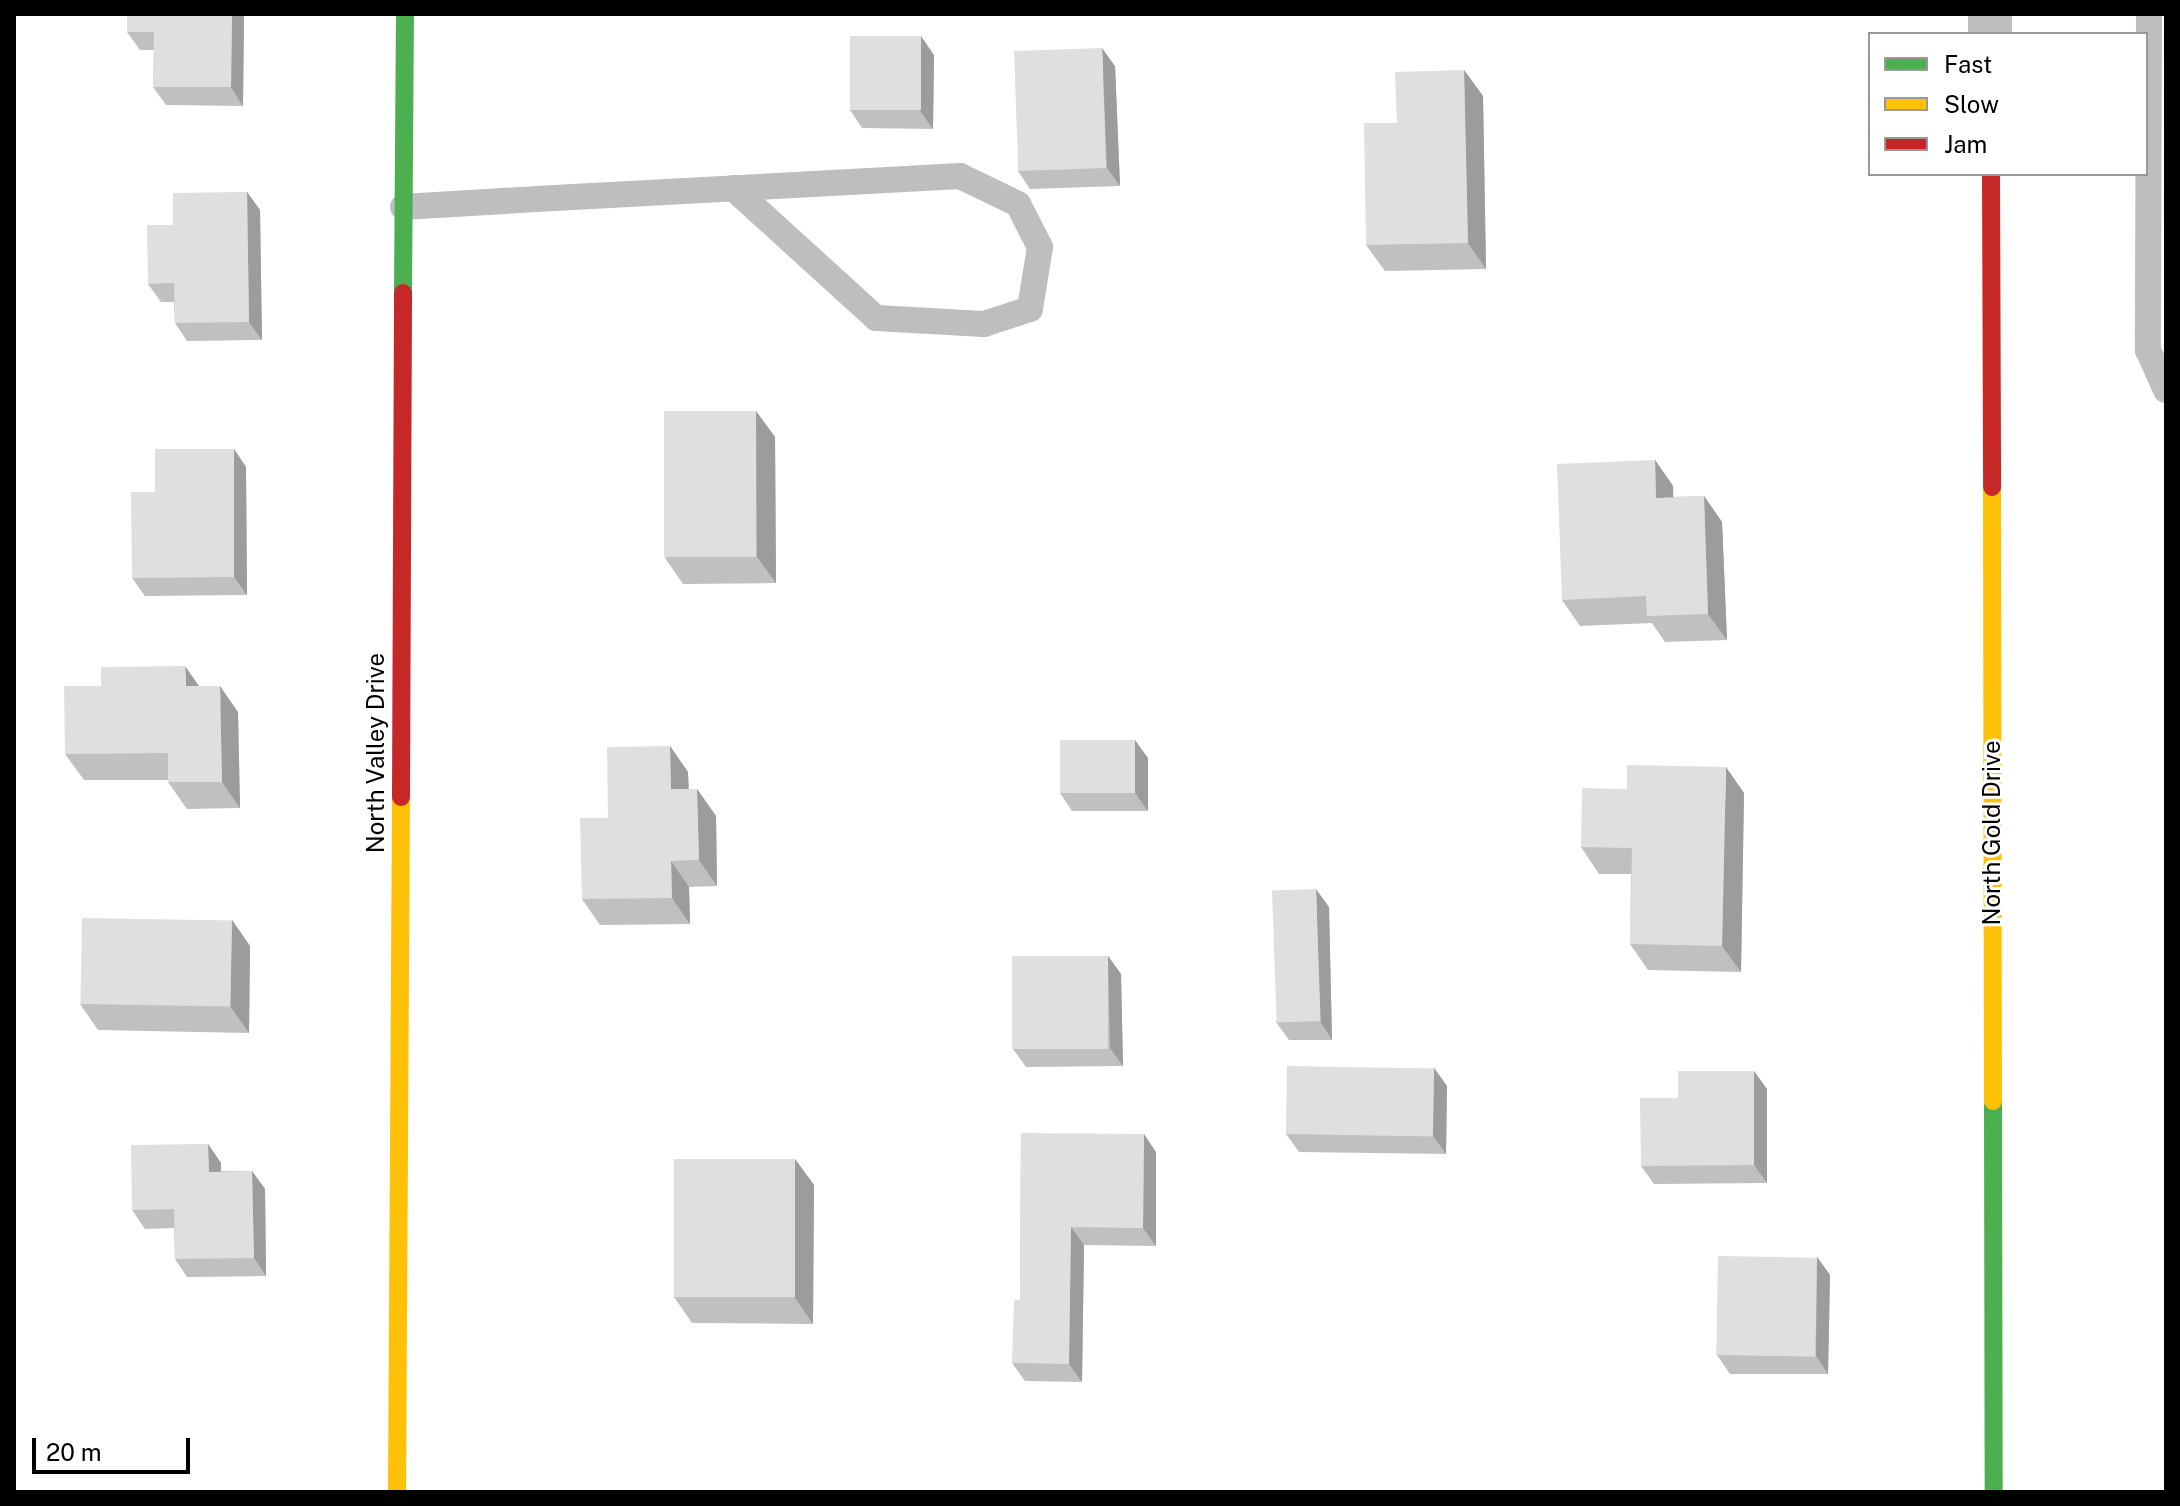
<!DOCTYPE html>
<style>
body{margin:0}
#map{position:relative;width:2180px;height:1506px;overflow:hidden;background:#fff;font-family:"Public Sans",sans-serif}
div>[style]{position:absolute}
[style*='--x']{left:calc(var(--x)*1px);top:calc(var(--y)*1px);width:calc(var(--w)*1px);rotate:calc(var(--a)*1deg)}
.lane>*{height:26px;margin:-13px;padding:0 13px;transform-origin:13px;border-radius:13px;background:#bebebe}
.street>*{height:44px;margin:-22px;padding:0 22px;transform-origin:22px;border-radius:22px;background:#bebebe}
.fast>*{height:18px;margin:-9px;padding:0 9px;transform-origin:9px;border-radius:9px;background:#4caf50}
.slow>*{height:18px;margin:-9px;padding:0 9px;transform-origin:9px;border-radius:9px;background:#ffc107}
.jam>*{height:18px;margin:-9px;padding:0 9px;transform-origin:9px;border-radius:9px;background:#c62828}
.wall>*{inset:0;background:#c0c0c0}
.shaded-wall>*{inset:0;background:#9c9c9c}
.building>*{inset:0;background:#dfdfdf;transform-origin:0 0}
span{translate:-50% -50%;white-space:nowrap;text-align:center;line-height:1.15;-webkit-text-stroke:6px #fff;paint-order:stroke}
.street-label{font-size:24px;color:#000}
.frame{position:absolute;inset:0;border:16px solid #000;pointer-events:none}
.legend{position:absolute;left:1868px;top:32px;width:280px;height:144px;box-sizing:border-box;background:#fff;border:2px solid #999;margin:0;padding:10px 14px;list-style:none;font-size:24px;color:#000}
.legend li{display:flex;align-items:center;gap:16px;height:40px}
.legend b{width:40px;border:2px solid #999}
.scale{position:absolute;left:32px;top:1438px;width:158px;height:36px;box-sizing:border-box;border:4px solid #000;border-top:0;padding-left:10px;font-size:24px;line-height:28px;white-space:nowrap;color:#000;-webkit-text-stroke:6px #fff;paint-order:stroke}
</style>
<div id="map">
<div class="lane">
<i style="--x:2149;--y:14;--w:336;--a:90.2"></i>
<i style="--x:2148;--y:350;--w:44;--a:65.8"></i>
<i style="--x:403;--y:207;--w:133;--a:-3.4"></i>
<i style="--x:536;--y:199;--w:425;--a:-3.1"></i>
<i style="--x:960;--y:176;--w:64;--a:25.8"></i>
<i style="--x:1018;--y:204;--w:48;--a:62.9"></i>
<i style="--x:1040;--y:247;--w:63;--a:99.2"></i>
<i style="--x:1030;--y:309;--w:48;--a:161.9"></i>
<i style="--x:984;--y:324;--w:108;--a:-176.8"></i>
<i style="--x:876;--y:318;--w:193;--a:-137.7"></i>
</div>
<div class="street">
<i style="--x:1990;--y:14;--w:20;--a:90"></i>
</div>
<div class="fast">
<i style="--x:403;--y:293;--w:279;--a:-89.6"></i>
<i style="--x:1993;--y:1101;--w:391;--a:89.9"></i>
</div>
<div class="slow">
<i style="--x:1992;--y:487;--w:614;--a:89.91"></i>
<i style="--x:397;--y:1492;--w:695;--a:-89.67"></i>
</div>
<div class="jam">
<i style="--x:1991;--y:174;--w:313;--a:89.8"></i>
<i style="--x:401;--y:797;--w:504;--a:-89.77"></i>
</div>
<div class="wall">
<i style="clip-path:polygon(244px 14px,243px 106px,166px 105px,153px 87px,154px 50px,140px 50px,127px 32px)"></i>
<i style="clip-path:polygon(934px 55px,933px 129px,862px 128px,850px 110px)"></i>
<i style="clip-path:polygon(1115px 66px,1120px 186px,1030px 189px,1018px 171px)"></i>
<i style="clip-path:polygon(1464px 70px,1483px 96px,1486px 269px,1385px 271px,1366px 245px,1397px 123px)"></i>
<i style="clip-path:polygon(247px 192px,260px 210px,262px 340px,187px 341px,175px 323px,174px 302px,161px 302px,148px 284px,173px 225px)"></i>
<i style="clip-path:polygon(756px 411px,775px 437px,776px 583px,683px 584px,665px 558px)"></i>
<i style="clip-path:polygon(234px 449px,246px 467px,247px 595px,145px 596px,132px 578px,155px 492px)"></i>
<i style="clip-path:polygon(1655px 460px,1673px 486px,1673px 497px,1704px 496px,1722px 522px,1727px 640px,1665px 642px,1652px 623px,1580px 626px,1562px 600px)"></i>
<i style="clip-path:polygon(199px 686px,238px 712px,240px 808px,187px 809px,168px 782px,168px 780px,84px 780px,65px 754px)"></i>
<i style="clip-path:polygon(670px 746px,688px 772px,689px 789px,697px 789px,716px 816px,717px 886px,689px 887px,690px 924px,600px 925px,582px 899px,608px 818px)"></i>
<i style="clip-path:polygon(1148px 758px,1148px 811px,1072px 811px,1060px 793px)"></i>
<i style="clip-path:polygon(1744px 793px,1741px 972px,1648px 970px,1630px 944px,1631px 874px,1599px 874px,1581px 847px)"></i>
<i style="clip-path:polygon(1329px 907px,1332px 1040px,1289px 1040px,1276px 1022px)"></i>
<i style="clip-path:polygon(232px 920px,250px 946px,249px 1033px,98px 1030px,80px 1004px)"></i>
<i style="clip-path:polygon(1108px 956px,1121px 974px,1123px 1066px,1026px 1067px,1013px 1049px)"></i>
<i style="clip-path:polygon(1434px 1068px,1447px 1086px,1446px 1154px,1299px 1152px,1286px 1134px)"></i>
<i style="clip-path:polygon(1767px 1089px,1767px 1183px,1654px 1184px,1641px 1166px,1678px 1098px)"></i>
<i style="clip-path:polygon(1021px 1133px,1156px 1152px,1156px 1246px,1084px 1245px,1082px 1382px,1025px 1381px,1012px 1363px,1020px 1300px)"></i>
<i style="clip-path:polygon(208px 1144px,221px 1163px,221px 1171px,252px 1171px,265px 1189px,266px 1276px,187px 1277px,175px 1259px,174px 1228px,145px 1229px,132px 1210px)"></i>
<i style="clip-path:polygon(795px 1159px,814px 1185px,813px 1324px,692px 1323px,674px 1297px)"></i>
<i style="clip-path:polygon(1817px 1257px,1830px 1275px,1828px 1374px,1730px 1374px,1717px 1355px)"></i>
</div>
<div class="shaded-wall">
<i style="clip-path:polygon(232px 14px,244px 14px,243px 106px,231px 87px)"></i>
<i style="clip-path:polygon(921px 36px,934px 55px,933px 129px,920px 111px)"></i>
<i style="clip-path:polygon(1102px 48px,1115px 66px,1120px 186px,1107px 168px)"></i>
<i style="clip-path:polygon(1464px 70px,1483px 96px,1486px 269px,1468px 243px)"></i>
<i style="clip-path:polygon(247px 192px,260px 210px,262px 340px,249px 322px)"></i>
<i style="clip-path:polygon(756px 411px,775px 437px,776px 583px,757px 557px)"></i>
<i style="clip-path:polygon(234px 449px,246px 467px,247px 595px,234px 577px)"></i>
<i style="clip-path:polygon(1655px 460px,1673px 486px,1674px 524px,1656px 498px)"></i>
<i style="clip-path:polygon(1704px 496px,1722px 522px,1727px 640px,1708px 614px)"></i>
<i style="clip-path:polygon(185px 666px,204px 693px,186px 686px)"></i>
<i style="clip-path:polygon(220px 686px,238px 712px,240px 808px,222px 782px)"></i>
<i style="clip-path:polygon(1135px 740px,1148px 758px,1148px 811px,1135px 793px)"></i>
<i style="clip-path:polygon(670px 746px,688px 772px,689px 816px,671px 789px)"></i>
<i style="clip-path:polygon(1726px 767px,1744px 793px,1741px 972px,1722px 946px)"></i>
<i style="clip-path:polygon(697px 789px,716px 816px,717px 886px,699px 860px)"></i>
<i style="clip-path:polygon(671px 861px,689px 887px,690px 924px,672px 898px)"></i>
<i style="clip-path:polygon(1316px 889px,1329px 907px,1332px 1040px,1320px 1021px)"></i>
<i style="clip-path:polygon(232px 920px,250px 946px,249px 1033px,230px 1006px)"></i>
<i style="clip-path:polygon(1108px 956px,1121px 974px,1123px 1066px,1110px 1048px)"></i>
<i style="clip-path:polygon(1434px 1068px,1447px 1086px,1446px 1154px,1433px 1136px)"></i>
<i style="clip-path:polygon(1754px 1071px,1767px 1089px,1767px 1183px,1754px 1165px)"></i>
<i style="clip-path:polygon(1144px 1134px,1156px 1152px,1156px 1246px,1143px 1228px)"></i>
<i style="clip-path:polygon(208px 1144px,221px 1163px,221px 1190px,209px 1172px)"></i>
<i style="clip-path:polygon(795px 1159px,814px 1185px,813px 1324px,795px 1298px)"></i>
<i style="clip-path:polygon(252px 1171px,265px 1189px,266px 1276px,254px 1258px)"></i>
<i style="clip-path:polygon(1071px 1227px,1084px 1245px,1082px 1382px,1069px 1364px)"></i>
<i style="clip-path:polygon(1817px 1257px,1830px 1275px,1828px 1374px,1816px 1356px)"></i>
</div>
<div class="building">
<i style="clip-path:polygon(127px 14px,232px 14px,231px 87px,153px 87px,154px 32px,127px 32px)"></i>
<i style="left:850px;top:36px;width:71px;height:74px"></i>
<i style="left:1102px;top:48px;width:120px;height:88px;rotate:88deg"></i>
<i style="clip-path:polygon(1464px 70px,1468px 243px,1366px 245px,1364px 123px,1397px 123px,1395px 72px)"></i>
<i style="clip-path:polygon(247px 192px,249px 322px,175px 323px,174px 283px,148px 284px,147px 225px,173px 225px,173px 193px)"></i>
<i style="left:756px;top:411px;width:146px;height:92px;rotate:90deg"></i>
<i style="clip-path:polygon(155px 449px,234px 449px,234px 577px,132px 578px,131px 492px,155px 492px)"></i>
<i style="clip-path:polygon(1655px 460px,1656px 498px,1704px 496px,1708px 614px,1647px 616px,1646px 596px,1562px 600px,1557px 464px)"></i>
<i style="clip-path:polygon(185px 666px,186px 686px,220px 686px,222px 782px,168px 782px,168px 753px,65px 754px,64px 686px,101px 686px,101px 667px)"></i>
<i style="left:1060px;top:740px;width:75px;height:53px"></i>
<i style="clip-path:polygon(670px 746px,671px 789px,697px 789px,699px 860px,671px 861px,672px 898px,582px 899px,580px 818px,608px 818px,607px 747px)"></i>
<i style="clip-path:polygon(1627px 765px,1726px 767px,1722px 946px,1630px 944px,1632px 848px,1581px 847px,1582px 788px,1627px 789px)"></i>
<i style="left:1316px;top:889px;width:132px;height:44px;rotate:88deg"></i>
<i style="left:82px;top:918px;width:150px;height:86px;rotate:1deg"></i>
<i style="left:1012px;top:956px;width:96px;height:93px"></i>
<i style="left:1287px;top:1066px;width:147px;height:68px;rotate:1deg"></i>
<i style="clip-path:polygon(1678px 1071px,1754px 1071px,1754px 1165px,1641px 1166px,1640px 1098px,1678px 1098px)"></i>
<i style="clip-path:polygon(1021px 1133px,1144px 1134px,1143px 1228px,1071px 1227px,1069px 1364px,1012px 1363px,1014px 1300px,1020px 1300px)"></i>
<i style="clip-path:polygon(208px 1144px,209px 1172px,252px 1171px,254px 1258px,175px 1259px,174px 1209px,132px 1210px,131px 1145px)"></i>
<i style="left:674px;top:1159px;width:121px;height:138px"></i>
<i style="left:1718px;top:1256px;width:99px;height:99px;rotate:1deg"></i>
</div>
<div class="street-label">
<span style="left:376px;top:753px;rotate:-90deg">North Valley Drive</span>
<span style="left:1992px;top:833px;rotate:-90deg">North Gold Drive</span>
</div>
<div class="frame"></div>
<ul class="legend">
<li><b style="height:10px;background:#4caf50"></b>Fast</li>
<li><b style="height:10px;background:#ffc107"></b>Slow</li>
<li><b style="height:10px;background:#c62828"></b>Jam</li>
</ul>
<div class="scale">20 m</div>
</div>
